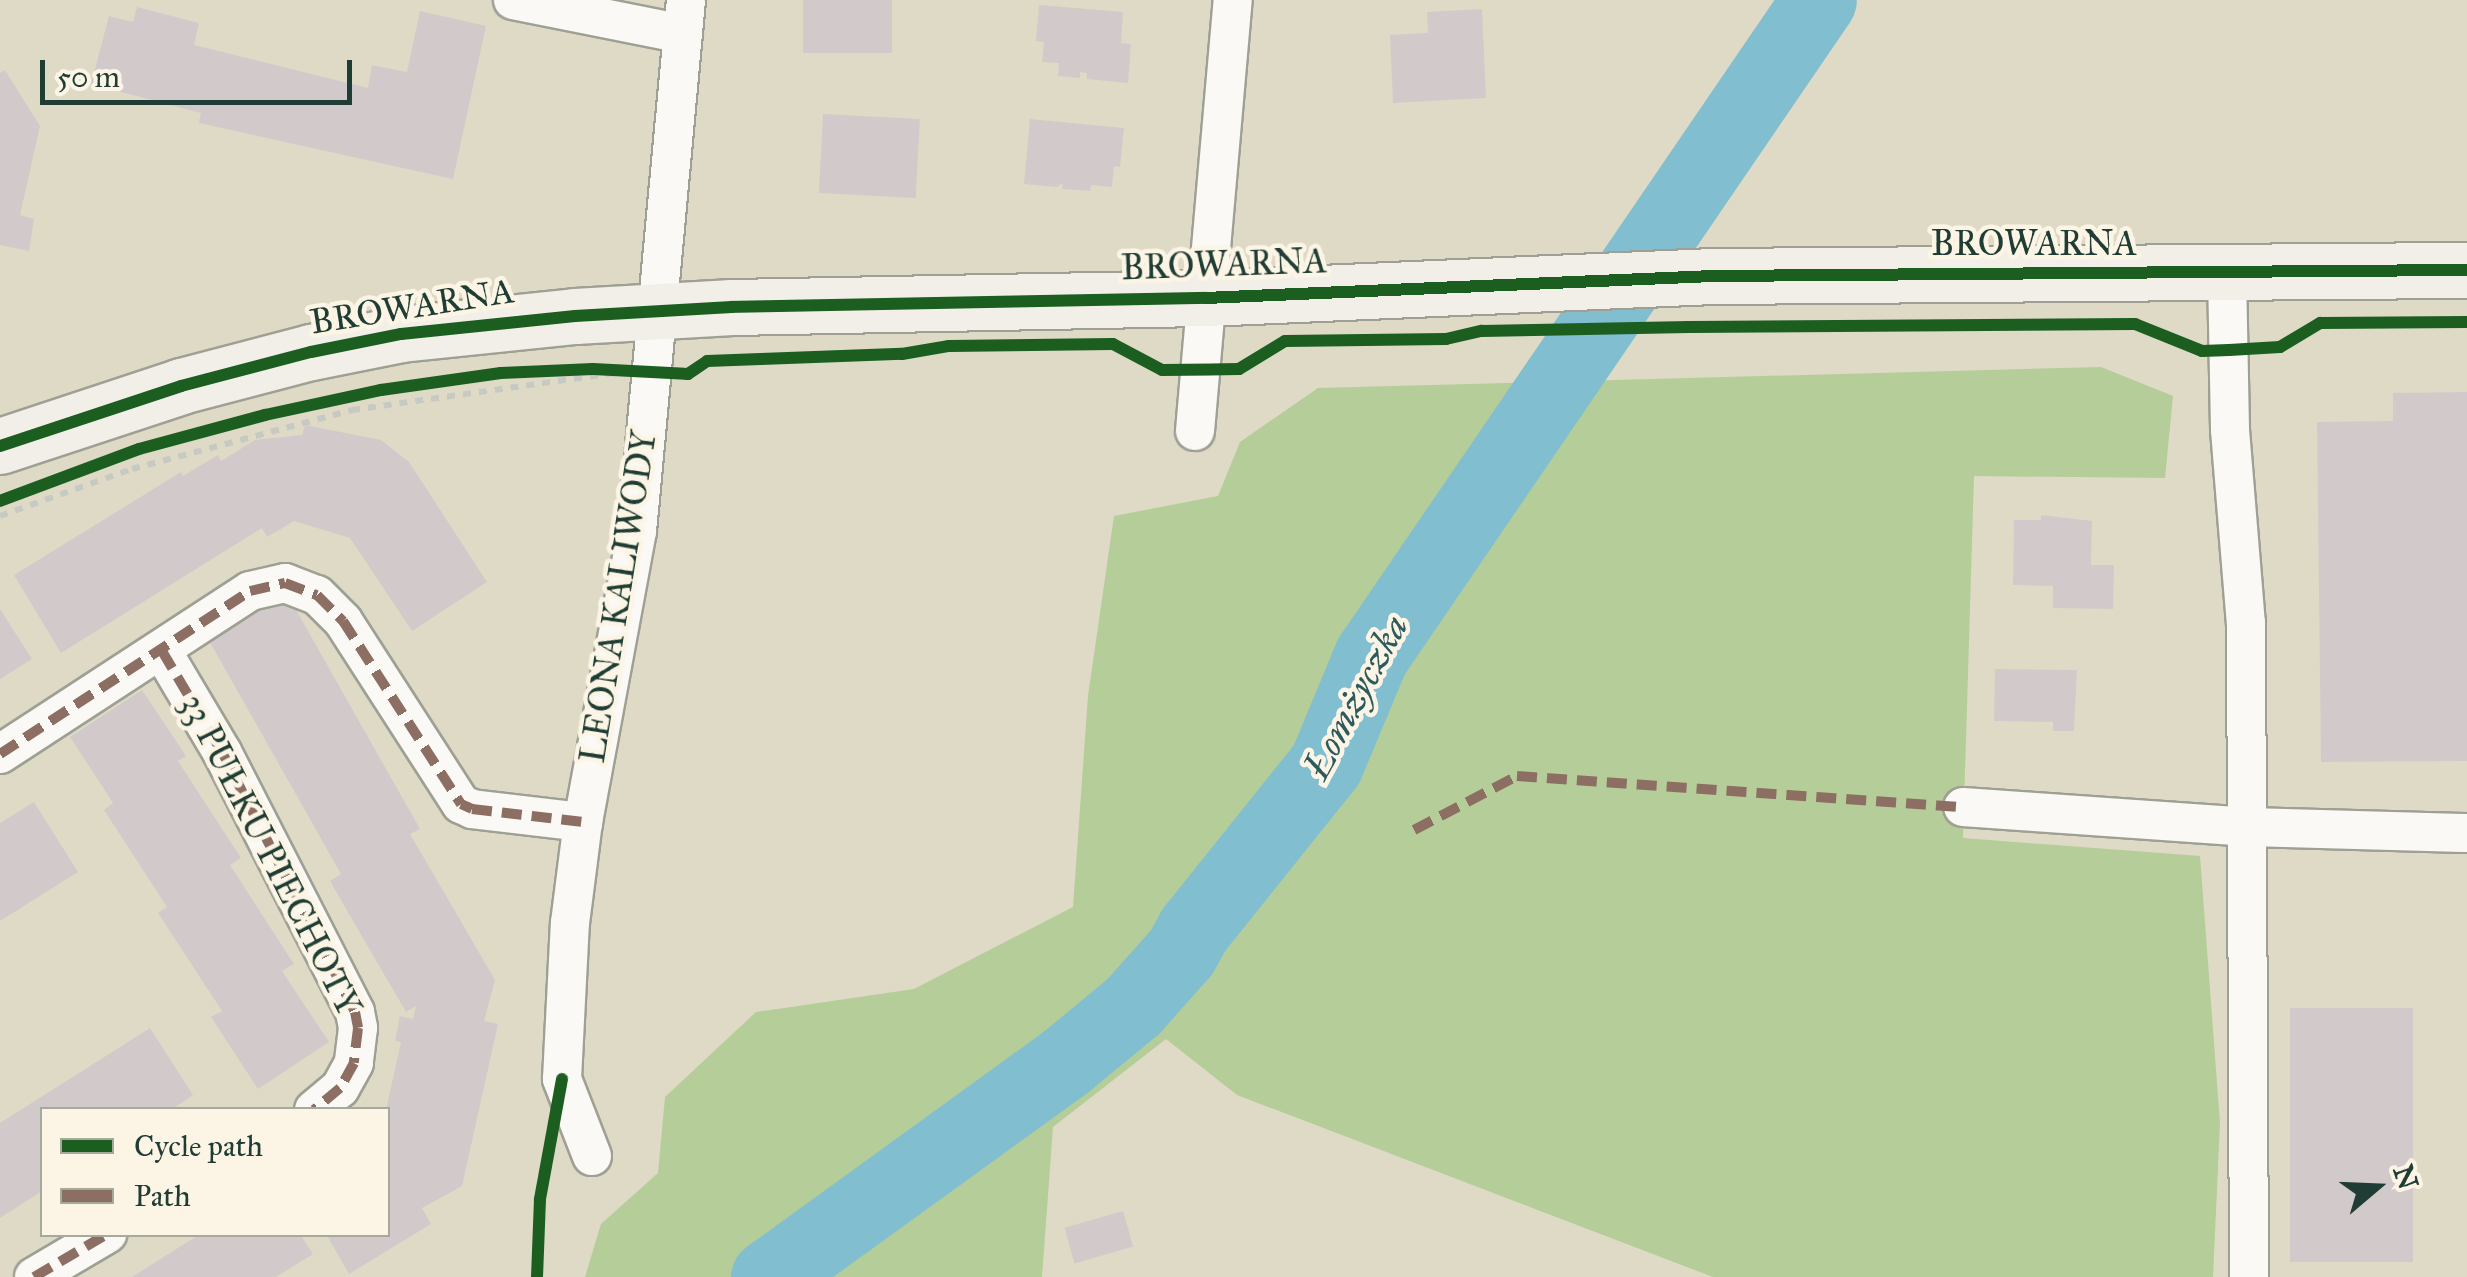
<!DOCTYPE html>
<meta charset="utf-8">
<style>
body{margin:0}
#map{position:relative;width:2467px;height:1277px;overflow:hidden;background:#dedac6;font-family:"IM FELL Great Primer",serif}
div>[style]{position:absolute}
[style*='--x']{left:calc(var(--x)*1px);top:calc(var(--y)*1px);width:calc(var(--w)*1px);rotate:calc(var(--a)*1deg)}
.green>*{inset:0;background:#b5cd98}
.river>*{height:75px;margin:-37.5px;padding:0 37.5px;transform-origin:37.5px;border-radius:37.5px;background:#80bed0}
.building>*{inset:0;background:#d2caca;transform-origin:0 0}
.path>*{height:6px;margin-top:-3px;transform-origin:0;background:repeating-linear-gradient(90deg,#c7c9c3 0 8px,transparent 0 16px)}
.roads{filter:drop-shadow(2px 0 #9ea093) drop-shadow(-2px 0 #9ea093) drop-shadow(0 2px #9ea093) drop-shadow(0 -2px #9ea093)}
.street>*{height:38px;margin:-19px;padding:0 19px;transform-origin:19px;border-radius:19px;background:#faf9f6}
.secondary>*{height:55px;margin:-27.5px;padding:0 27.5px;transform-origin:27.5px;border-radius:27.5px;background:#f2efe8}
.quiet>*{height:10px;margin-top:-5px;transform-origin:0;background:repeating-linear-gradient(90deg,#8d6e63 0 20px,transparent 0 30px)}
.cycleway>*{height:12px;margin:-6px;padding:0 6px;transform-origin:6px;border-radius:6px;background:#1b5e20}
span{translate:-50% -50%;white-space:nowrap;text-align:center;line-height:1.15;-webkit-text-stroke:9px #fcf5e5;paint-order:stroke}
.street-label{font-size:35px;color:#1f3d34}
.water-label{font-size:38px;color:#2d5a5c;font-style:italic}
.legend{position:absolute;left:40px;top:1107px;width:350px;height:130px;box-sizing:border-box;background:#fcf5e5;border:2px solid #a4ab9e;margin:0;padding:12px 18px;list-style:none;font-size:30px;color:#1f3d34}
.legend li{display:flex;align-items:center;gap:20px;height:50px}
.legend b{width:50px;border:2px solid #a4ab9e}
.north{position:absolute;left:2327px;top:1137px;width:100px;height:100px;-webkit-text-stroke:8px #fcf5e5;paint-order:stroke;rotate:71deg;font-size:28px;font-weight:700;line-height:40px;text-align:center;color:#1f3d34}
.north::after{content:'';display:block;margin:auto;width:35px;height:45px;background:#1f3d34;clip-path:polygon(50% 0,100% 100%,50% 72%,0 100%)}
.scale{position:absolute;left:40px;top:60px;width:312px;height:45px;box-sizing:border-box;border:5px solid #1f3d34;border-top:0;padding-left:12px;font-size:30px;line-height:35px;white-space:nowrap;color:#1f3d34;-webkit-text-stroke:8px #fcf5e5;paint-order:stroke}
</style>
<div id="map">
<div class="green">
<i style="clip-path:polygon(2101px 367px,2173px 396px,2165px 478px,1974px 476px,1963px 838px,2200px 856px,2220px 1123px,2213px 1277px,1713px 1277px,1237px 1095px,1166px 1039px,1053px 1127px,1042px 1277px,585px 1277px,601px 1224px,658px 1173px,665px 1097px,756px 1012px,914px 989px,1073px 907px,1088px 696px,1114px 516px,1218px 496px,1240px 442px,1318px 388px)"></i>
</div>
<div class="river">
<i style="--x:768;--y:1277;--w:367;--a:-35.9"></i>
<i style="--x:1065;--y:1062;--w:88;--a:-39.5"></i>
<i style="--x:1133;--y:1006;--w:72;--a:-48.4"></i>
<i style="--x:1181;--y:952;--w:25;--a:-61"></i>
<i style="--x:1193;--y:930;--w:213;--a:-51.3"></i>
<i style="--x:1326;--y:764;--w:117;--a:-67.4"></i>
<i style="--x:1371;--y:656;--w:794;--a:-55.67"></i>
</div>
<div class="building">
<i style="left:803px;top:0;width:89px;height:53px"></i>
<i style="clip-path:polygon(1039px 5px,1123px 12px,1121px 43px,1131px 44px,1128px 83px,1087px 79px,1087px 73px,1080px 72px,1080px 78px,1058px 76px,1059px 63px,1042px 62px,1044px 42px,1036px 41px)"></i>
<i style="clip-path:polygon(137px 7px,199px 23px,194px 45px,368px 88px,372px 65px,407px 72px,420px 11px,486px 26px,453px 179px,199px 123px,201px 113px,91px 84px,109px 16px,133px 22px)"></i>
<i style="clip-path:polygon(1482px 9px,1486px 98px,1393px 103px,1390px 35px,1428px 33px,1427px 12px)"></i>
<i style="clip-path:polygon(5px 70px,40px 126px,20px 215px,34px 219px,29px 251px,0 245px,0 73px)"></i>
<i style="left:823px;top:114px;width:97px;height:79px;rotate:3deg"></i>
<i style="clip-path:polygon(1030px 119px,1124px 128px,1120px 167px,1114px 166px,1112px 187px,1091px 185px,1090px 191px,1062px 189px,1063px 183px,1057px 187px,1024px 184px)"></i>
<i style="clip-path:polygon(2467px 392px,2467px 761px,2321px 762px,2317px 422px,2393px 421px,2393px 393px)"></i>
<i style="clip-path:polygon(305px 425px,381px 440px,409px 462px,487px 582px,412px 631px,350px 538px,294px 521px,267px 537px,262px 528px,61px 653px,14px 575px,181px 472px,183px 476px,218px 455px,221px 461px,255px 440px,302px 435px)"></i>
<i style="clip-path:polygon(2041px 515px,2092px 521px,2091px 565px,2114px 565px,2113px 609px,2053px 608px,2053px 586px,2013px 585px,2014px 520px,2041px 520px)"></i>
<i style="clip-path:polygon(282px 585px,420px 829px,410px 834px,495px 980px,484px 1021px,498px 1024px,462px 1186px,422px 1208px,431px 1224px,349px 1274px,326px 1234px,388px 1234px,386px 1110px,401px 1042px,395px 1041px,400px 1016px,413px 1019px,416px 1006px,406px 1012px,349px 914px,330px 881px,341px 874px,203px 630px)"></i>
<i style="clip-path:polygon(0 609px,32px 659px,0 679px)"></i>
<i style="clip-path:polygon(1995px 669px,2077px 670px,2074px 731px,2053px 731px,2053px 722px,1994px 721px)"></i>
<i style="clip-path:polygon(142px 690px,186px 756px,178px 761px,241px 858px,230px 865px,294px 964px,282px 971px,329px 1042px,258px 1089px,211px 1017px,222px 1011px,158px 913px,167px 907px,104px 810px,113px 803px,70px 737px)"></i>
<i style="clip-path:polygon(34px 802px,78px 872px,0 921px,0 823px)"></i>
<i style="left:2290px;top:1008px;width:123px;height:254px"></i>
<i style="clip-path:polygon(150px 1028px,193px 1095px,171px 1110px,42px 1110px,42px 1191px,0 1218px,0 1123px)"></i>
<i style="left:1123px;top:1211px;width:37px;height:61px;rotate:74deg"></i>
<i style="clip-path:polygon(200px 1234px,300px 1234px,313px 1254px,276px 1277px,132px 1277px)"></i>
</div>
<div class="path">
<i style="--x:0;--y:516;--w:140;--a:-19.6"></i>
<i style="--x:132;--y:469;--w:228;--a:-15"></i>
<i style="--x:352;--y:410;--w:266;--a:-8"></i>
</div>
<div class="roads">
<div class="street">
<i style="--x:513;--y:0;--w:173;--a:11.3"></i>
<i style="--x:2227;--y:273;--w:157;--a:88.9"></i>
<i style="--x:2230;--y:430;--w:194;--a:85.3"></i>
<i style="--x:2246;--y:623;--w:654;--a:89.74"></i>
<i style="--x:1195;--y:431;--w:433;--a:-85"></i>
<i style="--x:162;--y:651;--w:117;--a:59.3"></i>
<i style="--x:222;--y:752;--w:292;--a:62.9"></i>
<i style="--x:355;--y:1012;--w:16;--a:79"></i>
<i style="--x:358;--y:1028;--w:35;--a:97"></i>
<i style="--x:354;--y:1063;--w:29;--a:119"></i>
<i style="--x:340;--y:1088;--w:34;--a:140"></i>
<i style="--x:0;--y:754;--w:298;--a:-33.1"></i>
<i style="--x:250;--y:591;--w:36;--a:-13"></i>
<i style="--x:285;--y:583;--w:34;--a:21"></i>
<i style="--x:317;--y:595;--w:37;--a:45"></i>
<i style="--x:343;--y:621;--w:218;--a:57.2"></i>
<i style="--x:461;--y:804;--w:12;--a:24"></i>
<i style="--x:472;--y:809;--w:112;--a:6.7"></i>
<i style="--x:1963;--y:807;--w:287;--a:4"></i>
<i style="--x:2249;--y:827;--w:218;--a:1.6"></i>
<i style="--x:592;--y:1156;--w:83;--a:-111.3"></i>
<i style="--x:562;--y:1079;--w:156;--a:-87.1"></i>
<i style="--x:570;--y:923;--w:102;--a:-82.7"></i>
<i style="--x:583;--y:822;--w:296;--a:-79.5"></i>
<i style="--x:637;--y:531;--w:533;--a:-84.73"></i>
<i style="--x:34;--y:1277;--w:85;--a:-30.5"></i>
</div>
<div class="secondary">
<i style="--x:0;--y:446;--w:191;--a:-18.3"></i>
<i style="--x:181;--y:386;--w:134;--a:-14.7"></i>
<i style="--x:311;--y:352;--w:92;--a:-11.3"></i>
<i style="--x:401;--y:334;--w:175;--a:-5.9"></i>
<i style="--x:575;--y:316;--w:157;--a:-3.3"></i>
<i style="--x:732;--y:307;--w:473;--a:-1.1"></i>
<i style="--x:1205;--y:298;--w:507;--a:-2.48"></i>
<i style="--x:1712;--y:276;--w:755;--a:-0.46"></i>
</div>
</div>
<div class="quiet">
<i style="--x:162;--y:651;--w:117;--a:59.3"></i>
<i style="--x:222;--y:752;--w:292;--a:62.9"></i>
<i style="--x:355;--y:1012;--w:16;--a:79"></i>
<i style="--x:358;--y:1028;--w:35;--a:97"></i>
<i style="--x:354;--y:1063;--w:29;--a:119"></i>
<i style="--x:340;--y:1088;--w:34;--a:140"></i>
<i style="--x:0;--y:754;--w:298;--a:-33.1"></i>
<i style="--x:250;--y:591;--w:36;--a:-13"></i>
<i style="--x:285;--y:583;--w:34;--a:21"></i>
<i style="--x:317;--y:595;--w:37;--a:45"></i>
<i style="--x:343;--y:621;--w:218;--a:57.2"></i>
<i style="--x:461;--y:804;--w:12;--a:24"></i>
<i style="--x:472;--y:809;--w:112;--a:6.7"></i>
<i style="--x:1414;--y:830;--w:116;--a:-27.7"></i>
<i style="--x:1517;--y:776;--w:447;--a:4"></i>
<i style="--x:34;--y:1277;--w:85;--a:-30.5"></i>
</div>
<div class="cycleway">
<i style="--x:0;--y:446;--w:191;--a:-18.3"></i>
<i style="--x:181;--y:386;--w:134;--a:-14.7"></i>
<i style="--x:311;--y:352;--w:92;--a:-11.3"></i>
<i style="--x:401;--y:334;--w:175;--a:-5.9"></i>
<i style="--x:575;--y:316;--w:157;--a:-3.3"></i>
<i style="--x:732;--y:307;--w:473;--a:-1.1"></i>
<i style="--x:1205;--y:298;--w:507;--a:-2.48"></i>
<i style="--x:1712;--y:276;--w:755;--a:-0.46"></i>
<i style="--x:0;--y:501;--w:148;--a:-20.5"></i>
<i style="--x:139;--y:449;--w:131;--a:-15.1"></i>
<i style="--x:265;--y:415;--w:119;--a:-12.2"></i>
<i style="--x:381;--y:390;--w:121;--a:-8.1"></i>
<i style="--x:501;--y:373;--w:92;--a:-2.5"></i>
<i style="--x:593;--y:369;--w:95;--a:3"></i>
<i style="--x:688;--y:374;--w:23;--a:-34"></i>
<i style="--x:707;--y:361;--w:195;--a:-2.1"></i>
<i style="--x:902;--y:354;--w:48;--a:-9.7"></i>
<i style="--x:949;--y:346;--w:164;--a:-0.7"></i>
<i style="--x:1113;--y:344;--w:55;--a:28"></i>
<i style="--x:1162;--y:370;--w:77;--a:-0.7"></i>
<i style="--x:1239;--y:369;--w:54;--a:-31.3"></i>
<i style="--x:1285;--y:341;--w:161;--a:-0.7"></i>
<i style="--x:1446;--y:339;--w:37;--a:-13"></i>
<i style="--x:1482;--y:331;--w:207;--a:-1.1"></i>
<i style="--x:1689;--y:327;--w:446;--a:-0.4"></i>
<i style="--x:2135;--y:324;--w:72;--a:21.9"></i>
<i style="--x:2202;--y:351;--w:27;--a:-2"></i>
<i style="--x:2229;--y:350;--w:51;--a:-3.4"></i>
<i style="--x:2280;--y:347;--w:47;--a:-31"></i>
<i style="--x:2320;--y:323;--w:147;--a:-0.4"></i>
<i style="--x:537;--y:1277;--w:78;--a:-87.8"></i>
<i style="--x:540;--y:1199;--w:122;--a:-79.6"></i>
</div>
<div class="street-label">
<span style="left:2034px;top:244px">BROWARNA</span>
<span style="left:1224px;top:265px;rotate:-2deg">BROWARNA</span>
<span style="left:412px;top:307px;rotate:-9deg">BROWARNA</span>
<span style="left:619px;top:597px;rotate:-81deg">LEONA KALIWODY</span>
<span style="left:270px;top:855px;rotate:63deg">33 PUŁKU PIECHOTY</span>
</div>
<div class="water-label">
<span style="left:1356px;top:697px;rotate:-62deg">Łomżyczka</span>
</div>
<ul class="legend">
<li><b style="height:12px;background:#1b5e20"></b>Cycle path</li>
<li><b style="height:12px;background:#8d6e63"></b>Path</li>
</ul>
<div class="north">N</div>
<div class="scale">50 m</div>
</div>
